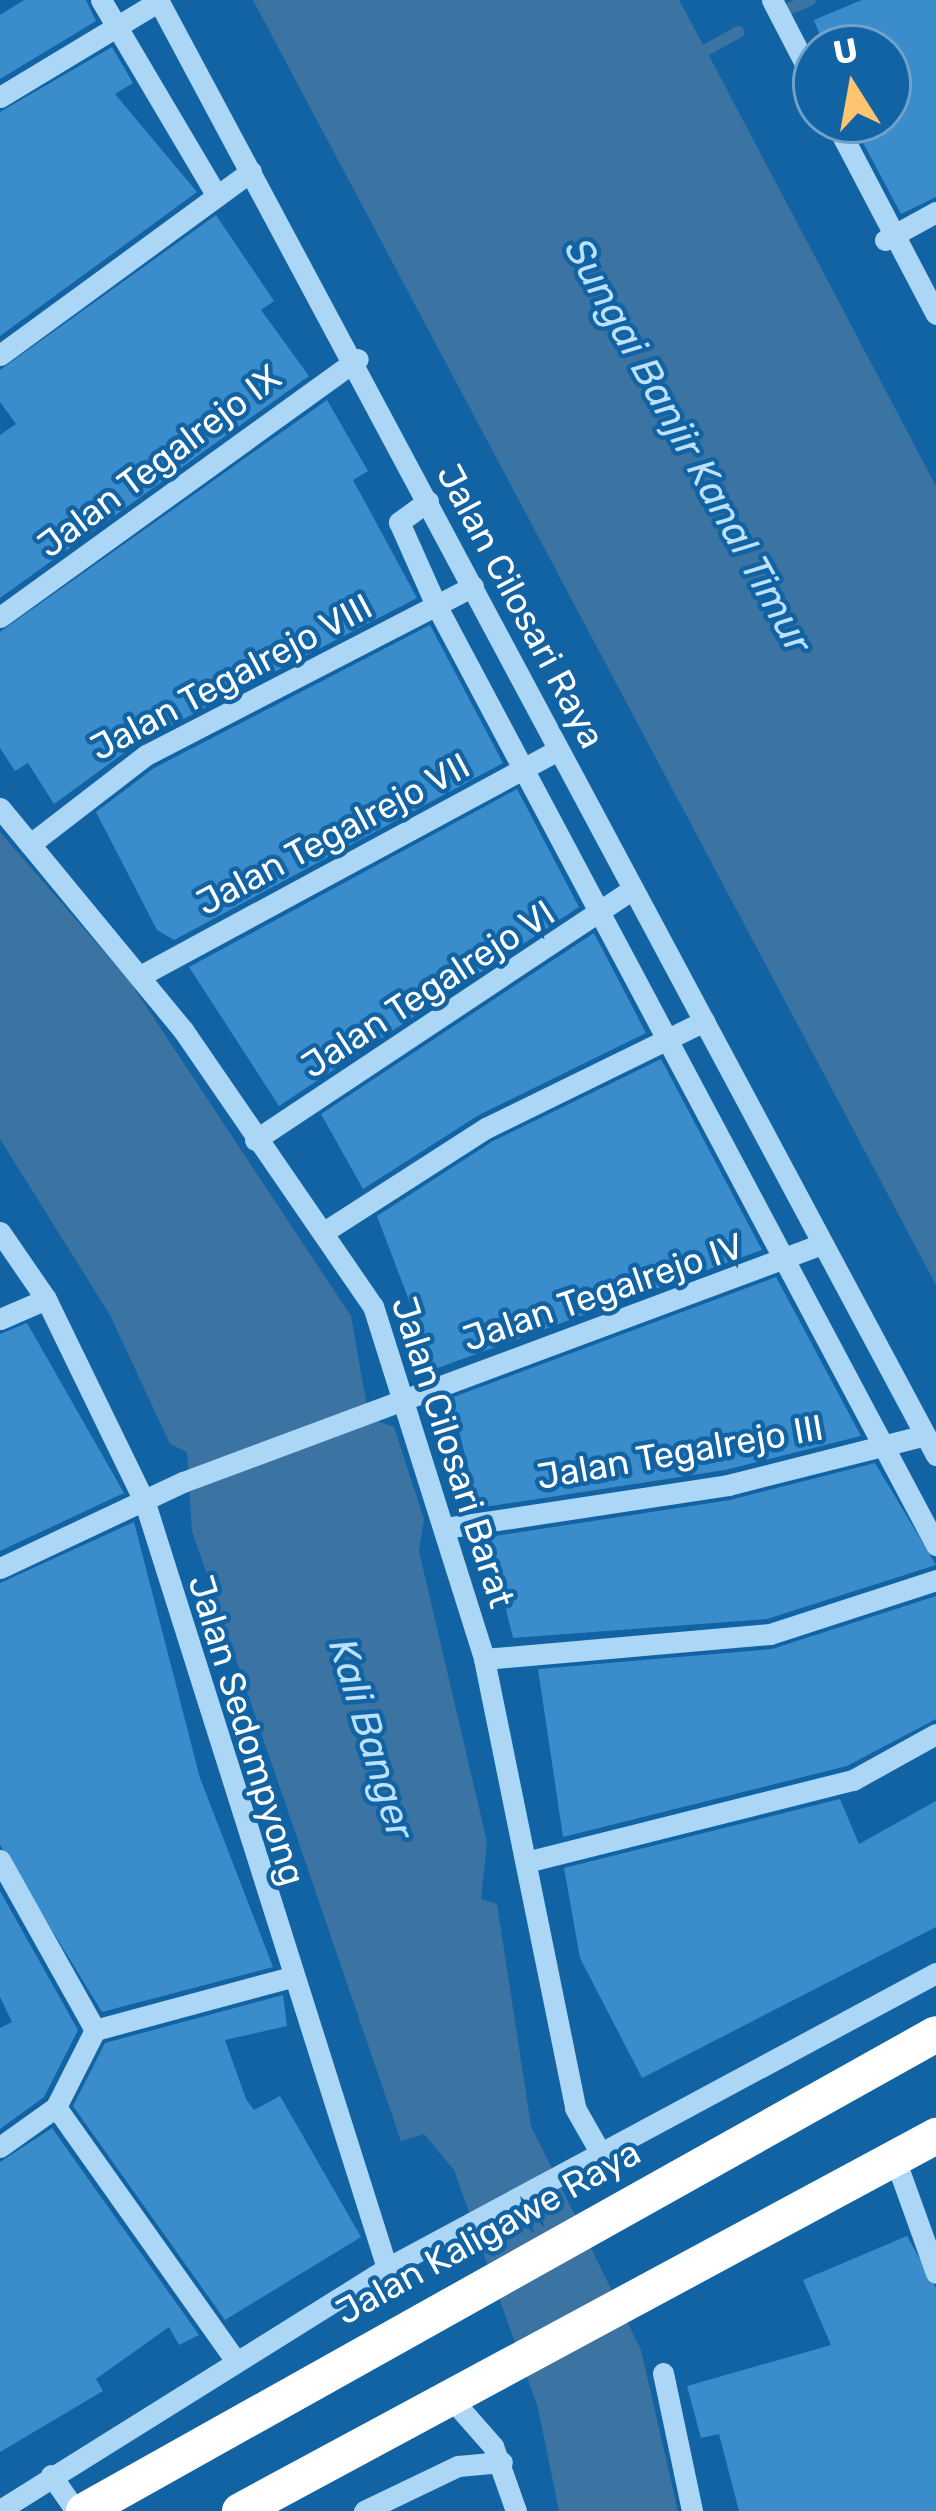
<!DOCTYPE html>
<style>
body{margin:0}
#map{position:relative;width:936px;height:2511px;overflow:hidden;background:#1163a4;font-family:Rubik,sans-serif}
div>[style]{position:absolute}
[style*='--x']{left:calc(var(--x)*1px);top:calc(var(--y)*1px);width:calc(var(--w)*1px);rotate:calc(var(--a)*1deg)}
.water>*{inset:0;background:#3b74a2}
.stream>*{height:12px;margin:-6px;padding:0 6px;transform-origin:6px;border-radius:6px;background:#3b74a2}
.building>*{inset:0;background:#3a8cca}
.minor>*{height:21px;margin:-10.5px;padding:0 10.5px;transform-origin:10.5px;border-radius:10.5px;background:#abd6f6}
.highway>*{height:36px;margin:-18px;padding:0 18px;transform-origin:18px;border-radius:18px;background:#fff}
span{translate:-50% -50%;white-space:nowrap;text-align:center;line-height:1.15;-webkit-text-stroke:9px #1163a4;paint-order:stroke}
.street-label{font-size:36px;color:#fff}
.water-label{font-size:39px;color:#bce1fc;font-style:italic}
.north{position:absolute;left:792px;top:24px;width:120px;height:120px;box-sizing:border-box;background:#1163a4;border:3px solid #70a1c8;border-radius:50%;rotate:349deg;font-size:33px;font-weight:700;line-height:48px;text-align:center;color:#fff}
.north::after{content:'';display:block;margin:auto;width:42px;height:54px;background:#ffc470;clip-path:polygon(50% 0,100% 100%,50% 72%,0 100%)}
</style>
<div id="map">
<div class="water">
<i style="clip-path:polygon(253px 0,679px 0,706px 50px,936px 486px,936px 1285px)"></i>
<i style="clip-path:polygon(0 832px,130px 982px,351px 1316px,369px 1418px,394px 1427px,424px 1519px,419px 1551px,487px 1842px,481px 1899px,497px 1904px,531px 2126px,641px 2350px,678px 2511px,559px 2511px,538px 2408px,454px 2170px,424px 2134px,401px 2141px,192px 1531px,187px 1452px,170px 1444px,110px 1315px,0 1139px)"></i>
</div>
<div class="stream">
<i style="--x:778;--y:14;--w:35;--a:-24"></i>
<i style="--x:706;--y:50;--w:37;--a:-29"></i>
</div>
<div class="building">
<i style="clip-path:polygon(24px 0,86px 0,96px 21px,0 79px,0 15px)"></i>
<i style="clip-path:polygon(862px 0,936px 0,936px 197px,901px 214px,851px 120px,888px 120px,888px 48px,825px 48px,814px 20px)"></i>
<i style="clip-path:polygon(112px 47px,133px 83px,115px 94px,197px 192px,0 336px,0 112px)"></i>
<i style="clip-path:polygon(216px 215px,274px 301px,261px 310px,309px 376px,0 598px,0 435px,16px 424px,0 402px,0 370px)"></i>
<i style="clip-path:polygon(327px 400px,368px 471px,353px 480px,417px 598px,139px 742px,54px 804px,28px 763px,15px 771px,0 748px,0 632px)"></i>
<i style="clip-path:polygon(430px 625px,503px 763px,174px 940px,157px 930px,96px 812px,154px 768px)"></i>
<i style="clip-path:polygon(517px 789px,579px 907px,279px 1106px,189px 967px)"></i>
<i style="clip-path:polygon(594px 933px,646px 1033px,479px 1115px,363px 1189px,321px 1114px)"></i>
<i style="clip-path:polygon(661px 1059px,762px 1250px,435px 1369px,377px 1216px,493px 1141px)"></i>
<i style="clip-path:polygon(776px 1277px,861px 1436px,725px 1470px,478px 1508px,451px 1398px)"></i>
<i style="clip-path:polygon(27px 1323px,124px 1493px,0 1551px,0 1334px)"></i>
<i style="clip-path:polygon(875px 1463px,936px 1565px,767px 1619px,513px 1638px,488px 1537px,730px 1500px)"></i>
<i style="clip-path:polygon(134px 1522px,200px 1778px,273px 1967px,102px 2012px,0 1845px,0 1583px)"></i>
<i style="clip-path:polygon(936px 1596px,936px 1719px,847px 1766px,563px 1837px,538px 1669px,772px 1649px)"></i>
<i style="clip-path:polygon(840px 1799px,859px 1844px,936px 1801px,936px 1927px,642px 2078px,580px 1958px,564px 1868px)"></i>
<i style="clip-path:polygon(0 1891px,78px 2030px,44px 2097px,0 2129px,0 2028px,12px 2022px,0 1997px)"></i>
<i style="clip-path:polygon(283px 1995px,287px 2026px,225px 2040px,246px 2099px,254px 2110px,280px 2096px,361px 2237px,225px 2320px,73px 2106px,105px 2043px)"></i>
<i style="clip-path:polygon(52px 2128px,199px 2335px,179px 2345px,169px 2327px,96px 2379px,103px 2391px,0 2452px,0 2162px)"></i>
<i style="clip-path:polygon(907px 2236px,936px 2288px,936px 2511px,739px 2511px,719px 2434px,701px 2438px,687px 2386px,831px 2345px,803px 2280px)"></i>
</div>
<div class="minor">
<i style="--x:101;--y:0;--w:228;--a:59.4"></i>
<i style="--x:158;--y:0;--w:1650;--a:61.87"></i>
<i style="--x:772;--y:0;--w:96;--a:62.6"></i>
<i style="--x:0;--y:97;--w:186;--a:-31.1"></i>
<i style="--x:834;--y:120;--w:219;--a:62.3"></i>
<i style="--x:885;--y:240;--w:58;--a:-28.8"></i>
<i style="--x:0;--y:355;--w:311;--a:-36.2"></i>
<i style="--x:428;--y:501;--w:36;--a:144"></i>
<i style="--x:399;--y:522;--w:91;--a:66"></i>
<i style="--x:436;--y:605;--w:1065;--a:61.99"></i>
<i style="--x:0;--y:617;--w:441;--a:-35.8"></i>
<i style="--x:0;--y:808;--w:288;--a:50.5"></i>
<i style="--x:183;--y:1030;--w:335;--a:55.5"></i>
<i style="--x:373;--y:1306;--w:370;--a:72.5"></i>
<i style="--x:484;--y:1659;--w:458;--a:78.5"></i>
<i style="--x:575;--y:2108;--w:51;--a:60.4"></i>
<i style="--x:33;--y:842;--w:143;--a:-37.6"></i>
<i style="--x:146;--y:755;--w:368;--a:-27.3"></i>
<i style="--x:140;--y:976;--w:475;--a:-28.4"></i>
<i style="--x:255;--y:1140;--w:454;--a:-33.6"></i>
<i style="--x:327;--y:1230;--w:189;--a:-32.7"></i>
<i style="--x:486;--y:1128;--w:243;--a:-26.1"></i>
<i style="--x:0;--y:1232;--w:81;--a:55.5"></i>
<i style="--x:46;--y:1299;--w:227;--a:64.1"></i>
<i style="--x:145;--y:1503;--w:802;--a:72.45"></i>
<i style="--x:0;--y:1319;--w:50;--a:-23.5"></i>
<i style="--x:445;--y:1528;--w:286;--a:-8.6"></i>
<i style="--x:728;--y:1485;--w:203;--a:-14.2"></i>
<i style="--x:0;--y:1568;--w:202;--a:-25.2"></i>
<i style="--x:183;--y:1482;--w:682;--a:-20.43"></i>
<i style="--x:484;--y:1659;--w:287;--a:-5"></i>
<i style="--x:770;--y:1634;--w:175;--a:-18"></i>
<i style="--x:0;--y:1860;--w:195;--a:60.8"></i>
<i style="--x:95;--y:2030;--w:86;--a:116.9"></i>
<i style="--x:56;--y:2107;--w:69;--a:144.5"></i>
<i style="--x:530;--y:1861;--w:333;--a:-14.1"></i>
<i style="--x:853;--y:1780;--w:95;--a:-29"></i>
<i style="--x:95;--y:2030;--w:204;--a:-15.1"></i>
<i style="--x:56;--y:2107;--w:306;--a:54.7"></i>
<i style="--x:895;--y:2159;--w:121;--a:70.2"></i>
<i style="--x:663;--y:2373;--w:141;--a:78.1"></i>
<i style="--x:449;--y:2396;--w:67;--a:48.7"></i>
<i style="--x:493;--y:2446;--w:69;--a:70.5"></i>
<i style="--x:51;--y:2475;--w:44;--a:55.2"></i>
<i style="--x:0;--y:2510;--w:456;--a:-32"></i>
<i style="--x:387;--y:2268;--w:623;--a:-28.25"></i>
<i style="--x:364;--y:2511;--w:104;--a:-25.6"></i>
<i style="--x:458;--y:2466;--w:44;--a:-5.2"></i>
</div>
<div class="highway">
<i style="--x:84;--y:2511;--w:976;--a:-29.24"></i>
<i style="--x:240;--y:2511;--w:791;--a:-28.32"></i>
</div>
<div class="street-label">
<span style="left:159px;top:461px;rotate:-37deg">Jalan Tegalrejo IX</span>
<span style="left:521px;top:606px;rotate:62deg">Jalan Cilosari Raya</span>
<span style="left:231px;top:677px;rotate:-28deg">Jalan Tegalrejo VIII</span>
<span style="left:333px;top:834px;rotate:-28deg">Jalan Tegalrejo VII</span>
<span style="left:428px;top:989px;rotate:-33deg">Jalan Tegalrejo VI</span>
<span style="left:603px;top:1292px;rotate:-19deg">Jalan Tegalrejo IV</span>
<span style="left:453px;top:1452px;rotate:72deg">Jalan Cilosari Barat</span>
<span style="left:680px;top:1452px;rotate:-10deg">Jalan Tegalrejo III</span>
<span style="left:247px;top:1730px;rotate:73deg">Jalan Sedompyong</span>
<span style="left:488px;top:2232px;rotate:-29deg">Jalan Kaligawe Raya</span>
</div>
<div class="water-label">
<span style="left:688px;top:446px;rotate:61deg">Sungai Banjir Kanal Timur</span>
<span style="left:371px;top:1739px;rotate:73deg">Kali Banger</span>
</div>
<div class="north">U</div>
</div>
